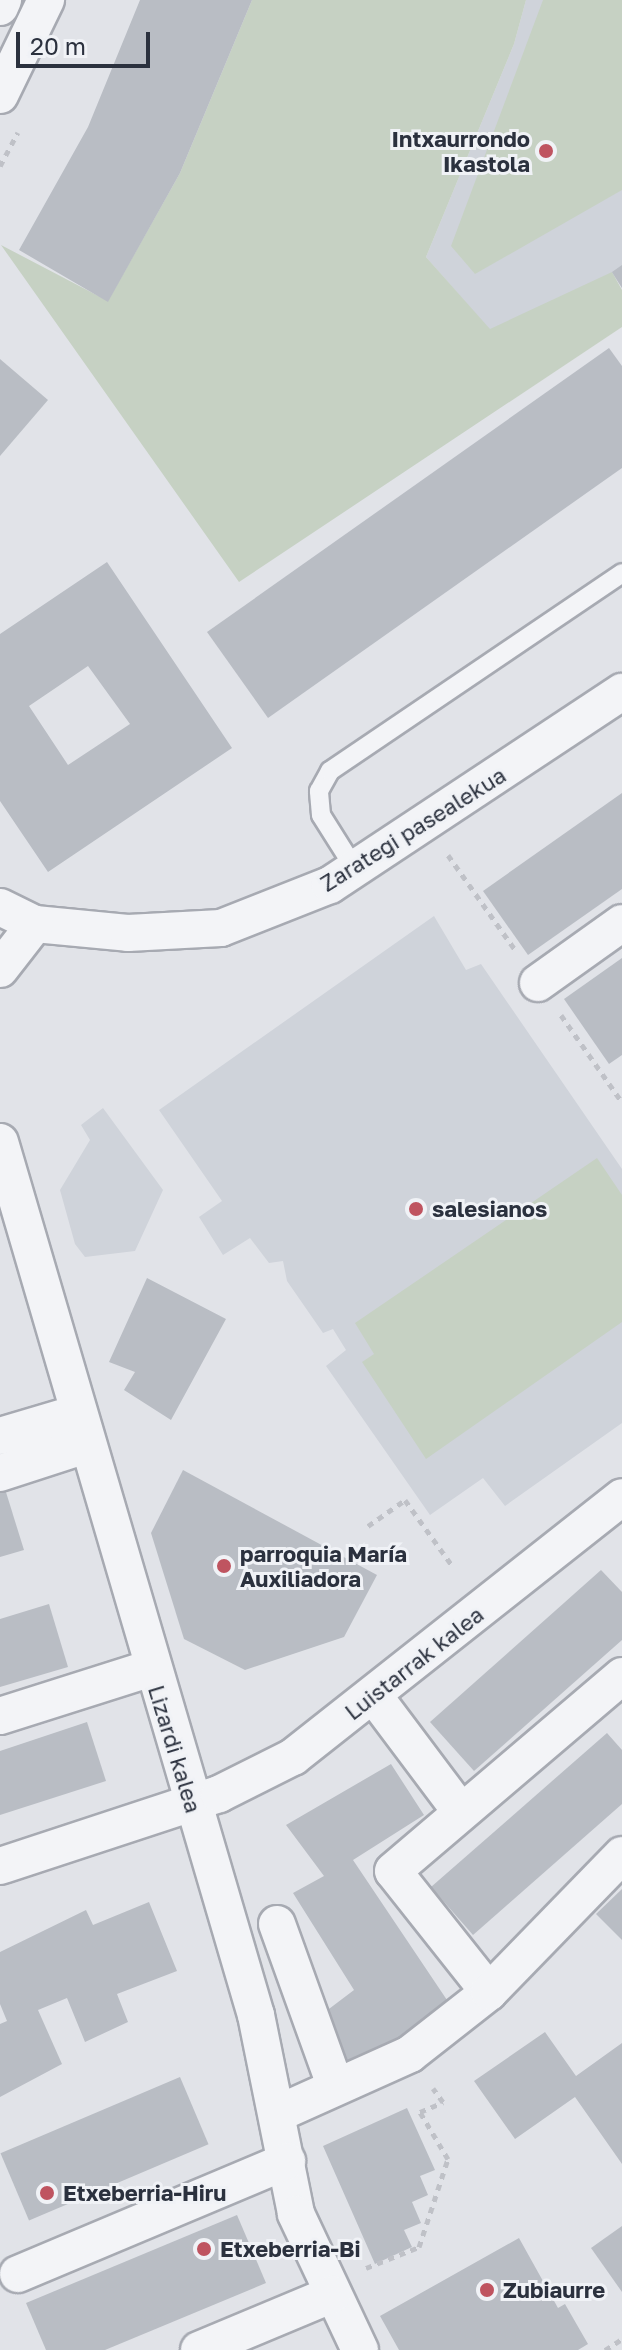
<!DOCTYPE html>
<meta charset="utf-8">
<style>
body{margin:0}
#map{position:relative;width:622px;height:2350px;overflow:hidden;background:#e1e3e8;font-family:"Golos Text",sans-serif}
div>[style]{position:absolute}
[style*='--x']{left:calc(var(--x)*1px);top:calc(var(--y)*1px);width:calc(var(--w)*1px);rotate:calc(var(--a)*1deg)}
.built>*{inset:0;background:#cfd3da}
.green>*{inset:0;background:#c6d1c3}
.building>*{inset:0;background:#b9bdc4;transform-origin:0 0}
.path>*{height:5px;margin-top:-2.5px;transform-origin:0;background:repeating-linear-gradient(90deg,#bfc1c7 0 6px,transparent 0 12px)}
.roads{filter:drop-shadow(2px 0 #a7aab2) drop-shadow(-2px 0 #a7aab2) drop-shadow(0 2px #a7aab2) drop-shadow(0 -2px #a7aab2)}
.service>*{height:18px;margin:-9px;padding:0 9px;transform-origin:9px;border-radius:9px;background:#f3f4f7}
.minor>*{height:36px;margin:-18px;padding:0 18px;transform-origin:18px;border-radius:18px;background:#f3f4f7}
.dots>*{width:22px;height:22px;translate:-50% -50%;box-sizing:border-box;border:4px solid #f0f2f6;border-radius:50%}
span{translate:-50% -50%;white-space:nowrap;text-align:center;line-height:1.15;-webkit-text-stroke:6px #f0f2f6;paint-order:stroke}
.poi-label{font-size:22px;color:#2b313e;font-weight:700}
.right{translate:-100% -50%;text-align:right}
.left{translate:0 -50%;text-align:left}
.street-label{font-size:22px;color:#2b313e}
.scale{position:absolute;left:16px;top:32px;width:134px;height:36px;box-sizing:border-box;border:4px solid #2b313e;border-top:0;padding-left:10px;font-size:24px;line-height:28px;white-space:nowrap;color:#2b313e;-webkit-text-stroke:6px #f0f2f6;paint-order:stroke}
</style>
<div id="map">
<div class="built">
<i style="clip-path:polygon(526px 0,622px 0,622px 288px,612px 273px,490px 330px,426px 257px,514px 44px)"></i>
<i style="clip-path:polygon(434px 916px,466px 970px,481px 964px,622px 1169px,622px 1423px,505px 1506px,483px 1478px,430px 1515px,326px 1366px,346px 1350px,333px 1329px,323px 1333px,287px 1281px,283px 1261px,269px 1263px,250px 1238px,223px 1255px,199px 1217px,222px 1201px,159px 1110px)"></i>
<i style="clip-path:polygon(103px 1108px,163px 1190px,135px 1251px,85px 1257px,75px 1244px,60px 1190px,90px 1140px,81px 1125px)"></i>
</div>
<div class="green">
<i style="clip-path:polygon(252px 0,526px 0,514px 44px,426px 257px,490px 329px,612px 272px,622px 290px,622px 327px,239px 582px,1px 245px,108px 301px,180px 173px)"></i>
<i style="clip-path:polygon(543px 0,622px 0,622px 190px,475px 274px,451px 246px)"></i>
<i style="clip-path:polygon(597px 1158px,622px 1195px,622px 1322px,426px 1459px,362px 1362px,374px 1354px,355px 1323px)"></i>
</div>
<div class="building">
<i style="clip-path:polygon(140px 0,252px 0,180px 173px,108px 302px,19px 250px,88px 127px)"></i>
<i style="clip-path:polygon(622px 265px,622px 288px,612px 272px)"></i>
<i style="clip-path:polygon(609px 348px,622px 366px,622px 468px,268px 718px,207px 632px)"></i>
<i style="clip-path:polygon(0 359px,48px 400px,0 456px)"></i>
<i style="clip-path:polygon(evenodd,107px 562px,232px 748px,48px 872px,0 801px,0 634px,107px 562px,88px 666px,130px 724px,68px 765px,29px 706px,88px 666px)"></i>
<i style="clip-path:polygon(622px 793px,622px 889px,528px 955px,483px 891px)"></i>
<i style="clip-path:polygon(622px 958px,622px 1055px,609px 1064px,564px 999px)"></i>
<i style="clip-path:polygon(147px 1278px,226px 1319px,171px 1420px,124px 1390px,135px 1372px,109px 1362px)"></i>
<i style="clip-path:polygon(183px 1470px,377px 1575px,344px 1637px,245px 1670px,184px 1639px,151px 1533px)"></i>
<i style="clip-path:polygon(5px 1489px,24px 1550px,0 1557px,0 1491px)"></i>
<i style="clip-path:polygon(601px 1570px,622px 1592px,622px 1640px,474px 1771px,430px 1722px)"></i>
<i style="clip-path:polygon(49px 1604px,68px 1667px,0 1687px,0 1619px)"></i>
<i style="clip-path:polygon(87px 1722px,106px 1781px,0 1815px,0 1751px)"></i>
<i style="clip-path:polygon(607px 1733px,622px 1750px,622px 1804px,473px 1935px,431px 1887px)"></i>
<i style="clip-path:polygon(391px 1764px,424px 1815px,353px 1860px,449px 2003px,350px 2070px,317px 2018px,354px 1990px,293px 1893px,324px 1876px,286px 1825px)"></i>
<i style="clip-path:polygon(622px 1889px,622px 1940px,596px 1914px)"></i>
<i style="clip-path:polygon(149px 1902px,177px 1971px,117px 1994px,128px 2022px,85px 2042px,67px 1998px,38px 2010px,62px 2064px,0 2097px,0 2024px,7px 2021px,0 2004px,0 1952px,86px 1910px,93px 1925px)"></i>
<i style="clip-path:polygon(545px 2032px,576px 2076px,622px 2043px,622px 2164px,575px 2097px,515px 2139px,474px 2081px)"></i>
<i style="left:180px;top:2077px;width:73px;height:195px;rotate:67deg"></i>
<i style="clip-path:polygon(407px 2108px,435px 2170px,420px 2176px,428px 2195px,412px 2202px,421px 2223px,404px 2230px,412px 2247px,375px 2264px,323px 2146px)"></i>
<i style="clip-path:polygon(237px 2215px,266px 2283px,105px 2350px,46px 2350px,26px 2303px)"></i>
<i style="clip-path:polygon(622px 2226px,622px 2292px,591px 2248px)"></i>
<i style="clip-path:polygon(519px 2238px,558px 2308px,565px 2304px,588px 2344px,578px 2350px,399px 2350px,380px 2316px)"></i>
</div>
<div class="path">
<i style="--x:0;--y:166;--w:38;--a:-62"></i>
<i style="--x:448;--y:855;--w:118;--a:54.7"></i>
<i style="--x:561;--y:1015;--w:106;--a:55"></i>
<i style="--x:368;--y:1526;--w:45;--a:-35.1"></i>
<i style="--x:405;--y:1500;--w:79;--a:54.3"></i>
<i style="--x:366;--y:2268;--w:57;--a:-21.6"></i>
<i style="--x:419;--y:2247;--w:93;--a:-71.8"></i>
<i style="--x:448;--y:2159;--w:55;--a:-120.8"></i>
<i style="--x:420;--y:2112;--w:25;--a:-23"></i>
<i style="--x:443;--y:2102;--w:17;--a:-126"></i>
<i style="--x:605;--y:2350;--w:20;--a:-33"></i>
</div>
<div class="roads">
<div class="service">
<i style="--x:355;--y:869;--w:64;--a:-122.2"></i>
<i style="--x:321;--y:815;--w:24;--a:-95"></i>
<i style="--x:319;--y:791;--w:23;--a:-61"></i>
<i style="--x:330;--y:771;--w:353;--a:-34.1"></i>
</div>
<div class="minor">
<i style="--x:0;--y:7;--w:8;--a:-67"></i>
<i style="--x:0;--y:95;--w:106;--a:-64.2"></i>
<i style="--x:0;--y:907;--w:39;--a:26"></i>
<i style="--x:35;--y:924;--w:93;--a:5.5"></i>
<i style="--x:128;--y:933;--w:93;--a:-3.1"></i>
<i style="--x:221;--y:928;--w:117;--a:-21.5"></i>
<i style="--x:330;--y:885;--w:350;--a:-33.5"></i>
<i style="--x:0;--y:969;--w:57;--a:-52.1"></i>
<i style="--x:538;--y:983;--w:103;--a:-35.5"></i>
<i style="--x:0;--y:1142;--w:910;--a:73.66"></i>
<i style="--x:256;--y:2015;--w:203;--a:78.6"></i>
<i style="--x:296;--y:2214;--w:150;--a:64.8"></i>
<i style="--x:0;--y:1436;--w:80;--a:-16.6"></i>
<i style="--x:0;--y:1473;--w:90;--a:-18"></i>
<i style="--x:374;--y:1696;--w:145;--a:53.1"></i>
<i style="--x:0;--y:1716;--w:158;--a:-17.6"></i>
<i style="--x:0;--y:1866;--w:231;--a:-18.2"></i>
<i style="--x:219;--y:1794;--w:83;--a:-26.6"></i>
<i style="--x:293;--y:1757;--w:419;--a:-38.3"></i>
<i style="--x:277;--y:1924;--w:171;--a:70.2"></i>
<i style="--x:489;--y:1992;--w:154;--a:-128.4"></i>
<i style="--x:393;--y:1871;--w:301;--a:-40.4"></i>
<i style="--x:279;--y:2113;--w:144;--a:-24.2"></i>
<i style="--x:410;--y:2054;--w:100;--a:-38.1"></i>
<i style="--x:489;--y:1992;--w:191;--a:-45.8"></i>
<i style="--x:18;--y:2274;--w:292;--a:-22.8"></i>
<i style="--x:199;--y:2350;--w:145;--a:-22.7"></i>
</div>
</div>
<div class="dots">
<i style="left:546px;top:151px;background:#bf5460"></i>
<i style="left:416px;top:1209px;background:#bf5460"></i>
<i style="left:224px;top:1566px;background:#bf5460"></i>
<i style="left:47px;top:2193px;background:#bf5460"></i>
<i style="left:204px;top:2249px;background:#bf5460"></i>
<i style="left:487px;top:2290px;background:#bf5460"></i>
</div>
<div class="poi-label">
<span class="right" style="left:530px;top:151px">Intxaurrondo<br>Ikastola</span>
<span class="left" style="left:432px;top:1209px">salesianos</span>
<span class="left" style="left:240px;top:1566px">parroquia María<br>Auxiliadora</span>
<span class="left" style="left:63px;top:2193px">Etxeberria-Hiru</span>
<span class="left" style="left:220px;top:2249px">Etxeberria-Bi</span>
<span class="left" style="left:503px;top:2290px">Zubiaurre</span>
</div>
<div class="street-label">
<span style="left:413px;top:829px;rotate:-32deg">Zarategi pasealekua</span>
<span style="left:414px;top:1663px;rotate:-38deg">Luistarrak kalea</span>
<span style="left:175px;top:1749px;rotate:73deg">Lizardi kalea</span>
</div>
<div class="scale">20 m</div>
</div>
